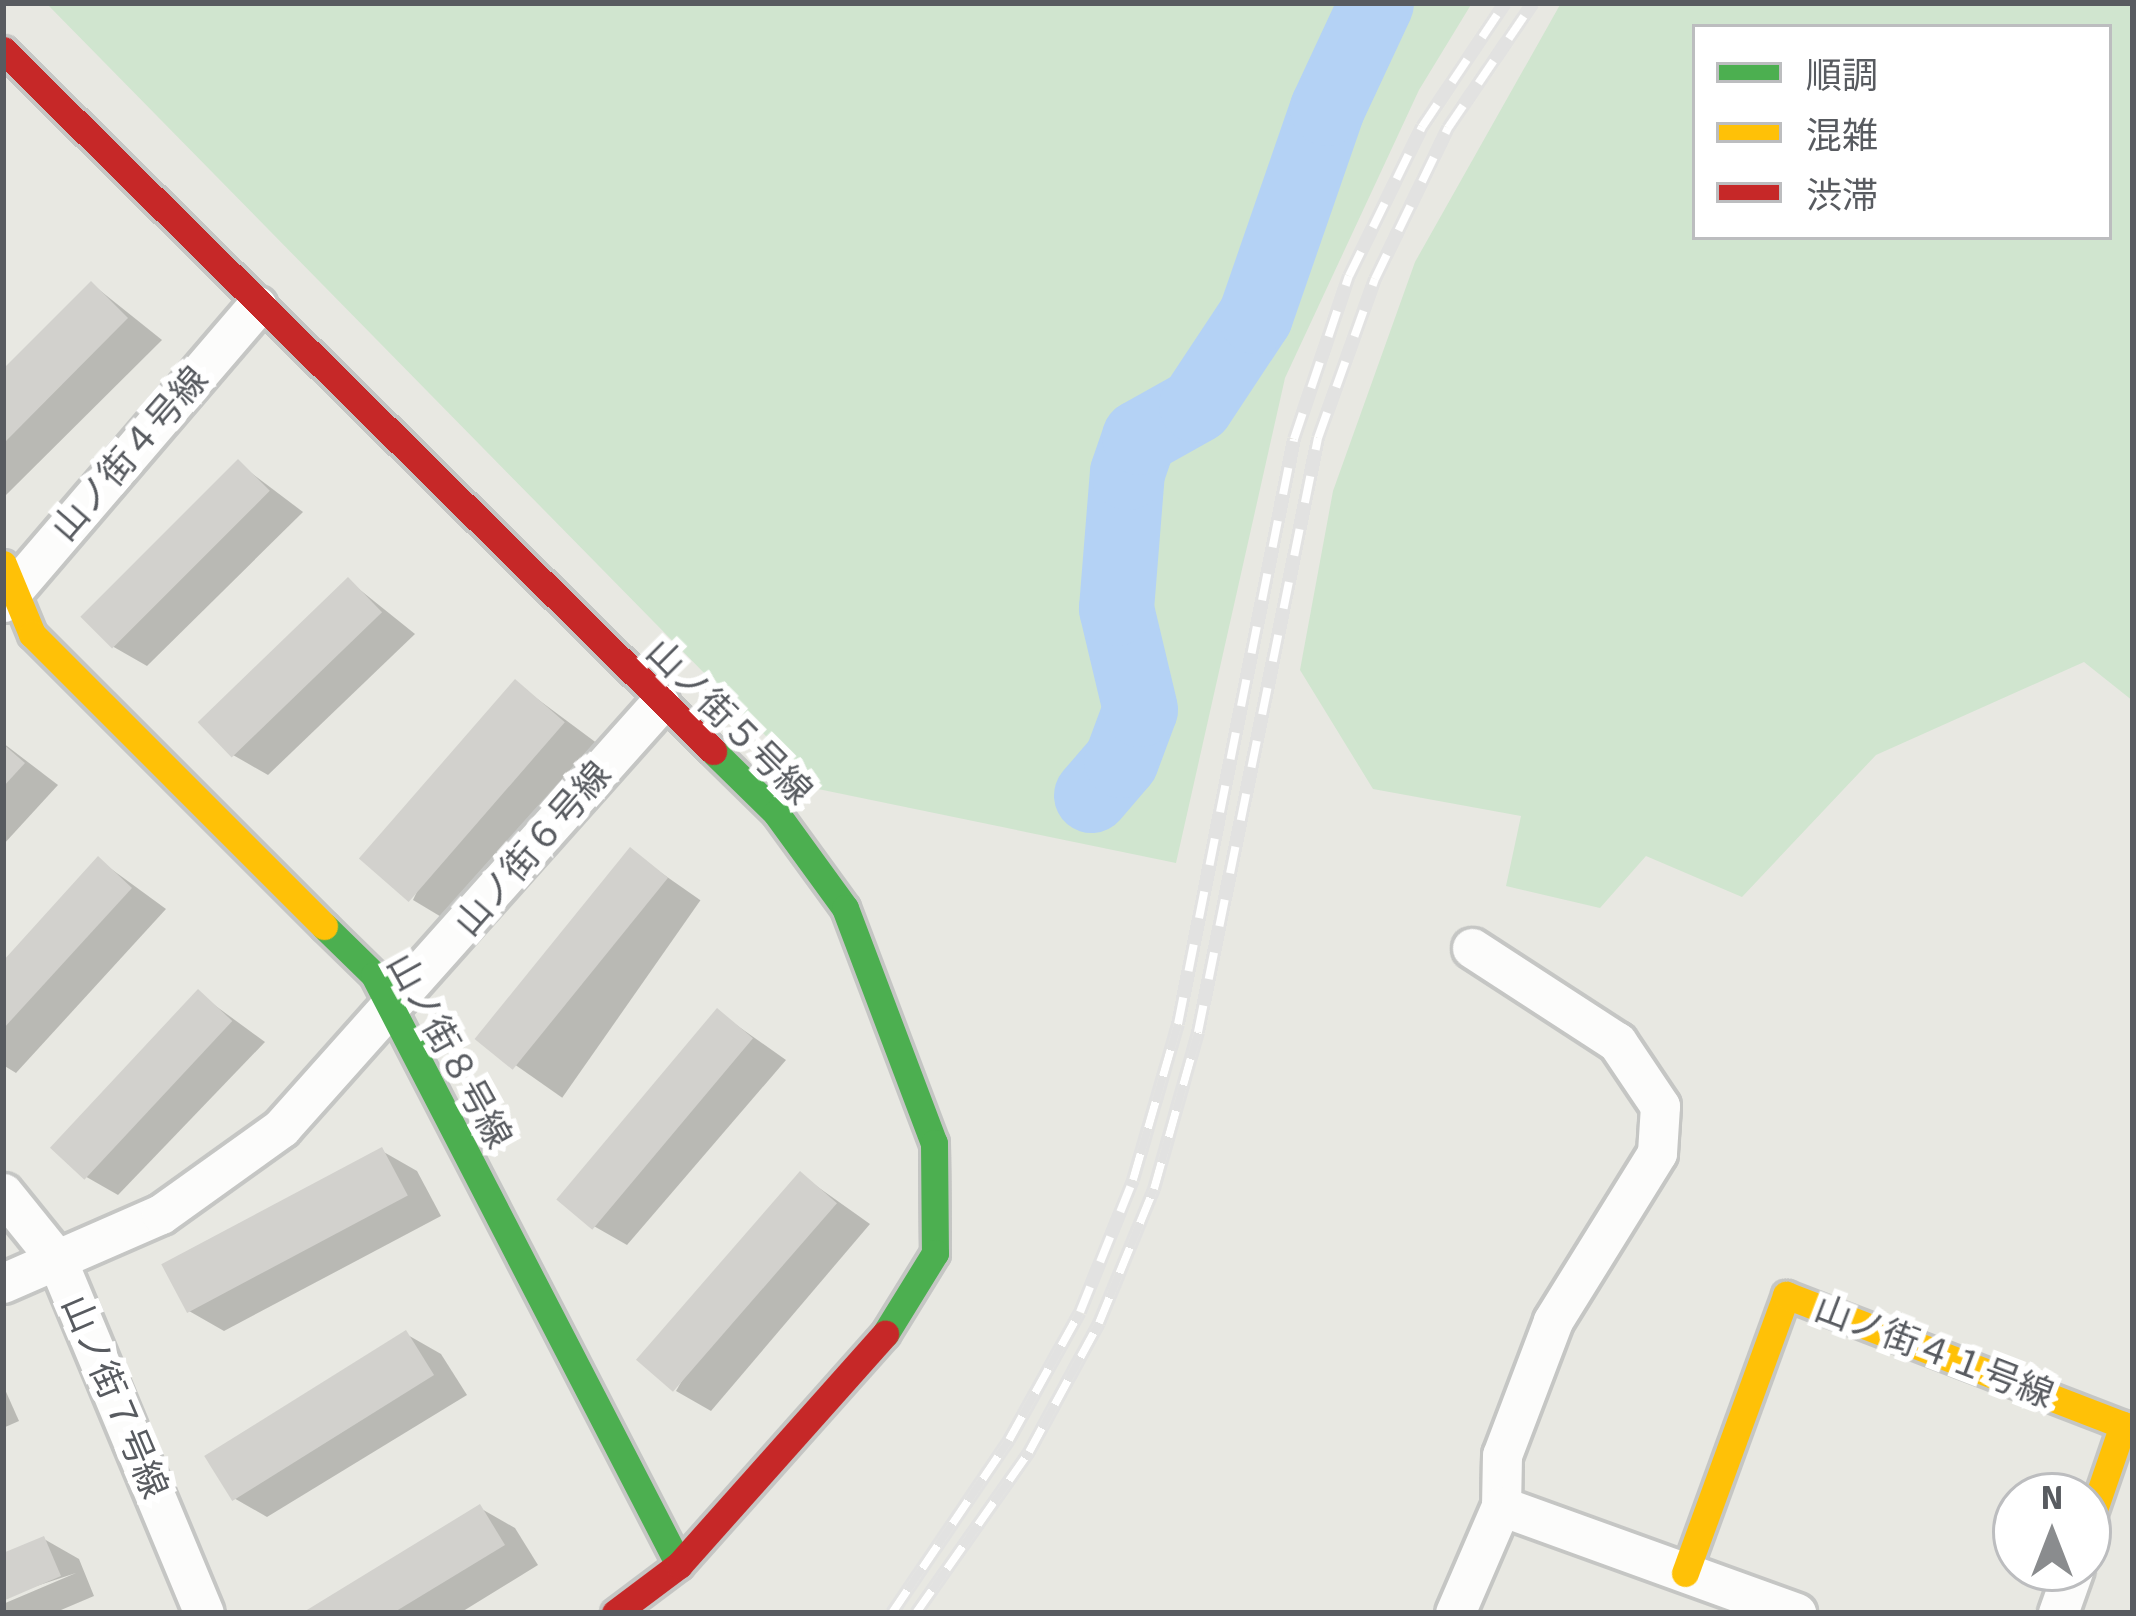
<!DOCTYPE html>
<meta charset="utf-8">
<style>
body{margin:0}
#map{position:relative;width:2136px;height:1616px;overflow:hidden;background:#e8e8e2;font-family:Signika,"Noto Sans JP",sans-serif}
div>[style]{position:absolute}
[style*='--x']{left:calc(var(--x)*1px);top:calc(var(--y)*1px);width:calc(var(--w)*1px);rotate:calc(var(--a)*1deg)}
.green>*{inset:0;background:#d0e5cf}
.shadow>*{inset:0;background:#0003;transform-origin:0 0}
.river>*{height:75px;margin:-37.5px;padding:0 37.5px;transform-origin:37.5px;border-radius:37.5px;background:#b4d2f5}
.building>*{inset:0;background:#d2d1cd;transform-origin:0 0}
.roads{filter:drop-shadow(3px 0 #c5c6c4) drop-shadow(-3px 0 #c5c6c4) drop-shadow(0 3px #c5c6c4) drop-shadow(0 -3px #c5c6c4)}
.street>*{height:39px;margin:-19.5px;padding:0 19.5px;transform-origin:19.5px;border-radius:19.5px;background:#fcfcfb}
.fast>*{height:27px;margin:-13.5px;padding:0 13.5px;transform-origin:13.5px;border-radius:13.5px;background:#4caf50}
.slow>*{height:27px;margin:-13.5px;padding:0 13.5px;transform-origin:13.5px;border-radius:13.5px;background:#ffc107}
.jam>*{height:27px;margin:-13.5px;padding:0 13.5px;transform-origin:13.5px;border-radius:13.5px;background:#c62828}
.rail>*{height:14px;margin-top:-7px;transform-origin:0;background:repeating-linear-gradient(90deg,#fff 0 27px,#e2e2e1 0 54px);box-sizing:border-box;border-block:3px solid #e2e2e1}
span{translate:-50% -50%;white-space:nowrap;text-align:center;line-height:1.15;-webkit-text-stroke:12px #fff;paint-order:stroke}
.street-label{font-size:36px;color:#585b60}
.frame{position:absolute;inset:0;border:6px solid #585b60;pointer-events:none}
.legend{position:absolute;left:1692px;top:24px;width:420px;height:216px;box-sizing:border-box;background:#fff;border:3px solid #bcbdbf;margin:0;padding:15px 21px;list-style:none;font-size:36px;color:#585b60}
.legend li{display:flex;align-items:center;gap:24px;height:60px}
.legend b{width:60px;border:3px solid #bcbdbf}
.north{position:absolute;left:1992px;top:1472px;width:120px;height:120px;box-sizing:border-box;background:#fff;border:3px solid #bcbdbf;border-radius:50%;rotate:0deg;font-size:33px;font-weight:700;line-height:48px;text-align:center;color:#585b60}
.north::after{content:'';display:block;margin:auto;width:42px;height:54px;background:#8a8c8e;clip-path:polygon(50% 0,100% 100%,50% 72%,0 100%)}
</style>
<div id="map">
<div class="green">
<i style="clip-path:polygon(46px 3px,1472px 3px,1419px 90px,1285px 378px,1176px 863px,818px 789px)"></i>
<i style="clip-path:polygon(evenodd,1561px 3px,2133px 3px,2133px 701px,2084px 662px,1876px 755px,1742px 897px,1646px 856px,1600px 908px,1506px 886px,1521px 816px,1373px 789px,1300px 670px,1333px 491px,1415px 262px,1561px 3px,1695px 27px,2109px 27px,2109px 237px,1695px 237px,1695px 27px)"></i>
</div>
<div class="shadow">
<i style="clip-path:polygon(92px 284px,162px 340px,3px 498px,3px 373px)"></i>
<i style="clip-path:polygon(238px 463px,303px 512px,147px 666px,112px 646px)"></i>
<i style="clip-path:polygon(349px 581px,415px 634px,268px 775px,233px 755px)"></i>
<i style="clip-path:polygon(516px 683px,598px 744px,448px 921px,413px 900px)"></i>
<i style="clip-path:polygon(3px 743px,58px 785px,3px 845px)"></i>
<i style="left:630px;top:851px;width:86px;height:241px;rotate:35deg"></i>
<i style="clip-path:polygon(99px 860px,166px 909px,16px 1073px,3px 1065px,3px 966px)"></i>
<i style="clip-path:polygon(198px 993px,265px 1042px,118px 1195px,83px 1175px)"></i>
<i style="clip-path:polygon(718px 1012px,786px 1060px,627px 1245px,592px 1225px)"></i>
<i style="clip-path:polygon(382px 1151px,417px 1171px,441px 1216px,224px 1331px,189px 1311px)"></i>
<i style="clip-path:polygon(801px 1175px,870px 1224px,711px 1411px,676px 1391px)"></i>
<i style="clip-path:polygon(406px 1334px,441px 1354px,467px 1395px,267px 1517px,232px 1497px)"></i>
<i style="clip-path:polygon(3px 1385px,19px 1421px,3px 1428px)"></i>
<i style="clip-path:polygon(480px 1508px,515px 1528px,538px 1565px,460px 1613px,308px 1613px)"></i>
<i style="clip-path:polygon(44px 1539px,79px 1559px,94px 1596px,54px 1613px,3px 1613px,3px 1604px,76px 1573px,3px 1597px,3px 1556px)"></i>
</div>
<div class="river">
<i style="--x:1091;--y:795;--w:46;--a:-49.4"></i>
<i style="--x:1121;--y:760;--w:54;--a:-69.6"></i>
<i style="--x:1140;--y:709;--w:104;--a:-103.4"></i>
<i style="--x:1116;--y:608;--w:136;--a:-85.4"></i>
<i style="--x:1127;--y:472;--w:37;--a:-71"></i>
<i style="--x:1139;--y:437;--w:65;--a:-29.3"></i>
<i style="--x:1196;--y:405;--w:107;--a:-56.5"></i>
<i style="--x:1255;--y:316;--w:220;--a:-70.9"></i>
<i style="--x:1327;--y:108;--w:116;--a:-65"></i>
</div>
<div class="building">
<i style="clip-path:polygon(91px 281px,128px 318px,3px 444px,3px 369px)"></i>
<i style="left:238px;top:459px;width:45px;height:223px;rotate:45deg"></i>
<i style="left:348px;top:577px;width:49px;height:209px;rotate:46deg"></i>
<i style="left:515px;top:679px;width:66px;height:238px;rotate:41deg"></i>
<i style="clip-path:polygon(3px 744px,25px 763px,3px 787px)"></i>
<i style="left:630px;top:847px;width:49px;height:247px;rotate:39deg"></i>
<i style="clip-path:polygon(98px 856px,132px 888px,3px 1029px,3px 961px)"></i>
<i style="left:198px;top:989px;width:47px;height:217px;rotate:43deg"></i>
<i style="left:717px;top:1008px;width:47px;height:250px;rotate:40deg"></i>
<i style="left:382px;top:1147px;width:55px;height:250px;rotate:62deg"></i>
<i style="left:800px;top:1171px;width:49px;height:250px;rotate:41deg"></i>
<i style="left:406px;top:1330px;width:53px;height:238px;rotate:58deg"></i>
<i style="clip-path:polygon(480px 1504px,505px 1545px,393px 1613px,302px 1613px)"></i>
<i style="clip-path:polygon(44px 1536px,61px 1576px,3px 1601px,3px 1553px)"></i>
</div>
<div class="roads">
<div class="street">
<i style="--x:3;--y:602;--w:390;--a:-49.4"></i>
<i style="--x:1472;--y:948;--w:173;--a:33"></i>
<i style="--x:1617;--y:1042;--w:77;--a:56.1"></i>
<i style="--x:1660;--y:1106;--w:47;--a:93.7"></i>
<i style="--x:1657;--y:1153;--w:198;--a:121.8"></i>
<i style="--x:1553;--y:1321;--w:143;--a:110.8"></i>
<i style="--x:1502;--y:1455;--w:51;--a:91.1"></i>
<i style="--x:3;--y:1193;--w:86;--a:51.1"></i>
<i style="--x:57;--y:1260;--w:382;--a:67.4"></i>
<i style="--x:3;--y:1283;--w:172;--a:-23.6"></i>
<i style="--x:161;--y:1214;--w:148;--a:-35.6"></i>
<i style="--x:281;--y:1128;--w:569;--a:-48.27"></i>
<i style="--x:1455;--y:1613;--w:116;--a:-66.7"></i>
<i style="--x:1501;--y:1506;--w:314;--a:19.9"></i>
<i style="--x:2058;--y:1613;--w:48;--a:-70.4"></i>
</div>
<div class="fast">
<i style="--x:713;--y:751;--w:88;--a:44.5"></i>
<i style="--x:776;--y:813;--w:117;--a:54"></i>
<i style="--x:845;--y:908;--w:251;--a:69.3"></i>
<i style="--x:934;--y:1143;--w:110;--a:89.5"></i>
<i style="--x:935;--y:1253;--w:95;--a:121.7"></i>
<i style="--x:324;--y:926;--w:70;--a:44.4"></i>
<i style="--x:374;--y:975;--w:664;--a:62.66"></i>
</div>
<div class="slow">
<i style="--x:3;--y:564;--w:76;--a:67.5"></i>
<i style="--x:32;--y:634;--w:413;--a:45"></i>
<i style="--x:1685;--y:1573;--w:296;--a:-70"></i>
<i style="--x:1786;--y:1295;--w:361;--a:21.1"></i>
<i style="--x:2123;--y:1425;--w:108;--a:108.9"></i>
</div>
<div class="jam">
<i style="--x:3;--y:50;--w:998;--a:44.63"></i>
<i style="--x:615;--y:1613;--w:80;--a:-36.9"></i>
<i style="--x:679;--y:1565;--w:310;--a:-48.3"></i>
</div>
</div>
<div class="rail">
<i style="--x:892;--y:1613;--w:209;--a:-55.9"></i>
<i style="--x:1009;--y:1440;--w:146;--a:-61"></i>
<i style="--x:1080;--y:1312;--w:142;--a:-68.1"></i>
<i style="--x:1133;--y:1180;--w:162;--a:-73.9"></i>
<i style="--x:1178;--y:1024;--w:596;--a:-78.78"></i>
<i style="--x:1294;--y:439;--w:172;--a:-71.4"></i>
<i style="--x:1349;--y:276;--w:166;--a:-63.9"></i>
<i style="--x:1422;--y:127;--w:149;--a:-56.2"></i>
<i style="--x:916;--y:1613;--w:197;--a:-54.9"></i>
<i style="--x:1029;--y:1452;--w:147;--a:-61.5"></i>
<i style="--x:1099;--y:1323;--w:145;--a:-67.7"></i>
<i style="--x:1154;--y:1189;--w:163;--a:-74.3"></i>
<i style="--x:1198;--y:1032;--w:606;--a:-78.58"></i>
<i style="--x:1318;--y:438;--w:169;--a:-70.3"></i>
<i style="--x:1375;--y:279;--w:168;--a:-64.2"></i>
<i style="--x:1448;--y:128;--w:151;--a:-55.8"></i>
</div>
<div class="street-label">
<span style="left:130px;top:454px;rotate:-49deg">山ノ街４号線</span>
<span style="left:729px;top:722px;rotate:45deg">山ノ街５号線</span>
<span style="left:533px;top:849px;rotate:-49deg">山ノ街６号線</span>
<span style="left:449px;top:1051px;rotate:61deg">山ノ街８号線</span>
<span style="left:1934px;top:1352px;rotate:21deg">山ノ街４１号線</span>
<span style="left:114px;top:1397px;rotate:67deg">山ノ街７号線</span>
</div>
<div class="frame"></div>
<ul class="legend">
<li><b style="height:15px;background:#4caf50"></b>順調</li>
<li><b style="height:15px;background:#ffc107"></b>混雑</li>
<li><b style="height:15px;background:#c62828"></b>渋滞</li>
</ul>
<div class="north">N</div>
</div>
